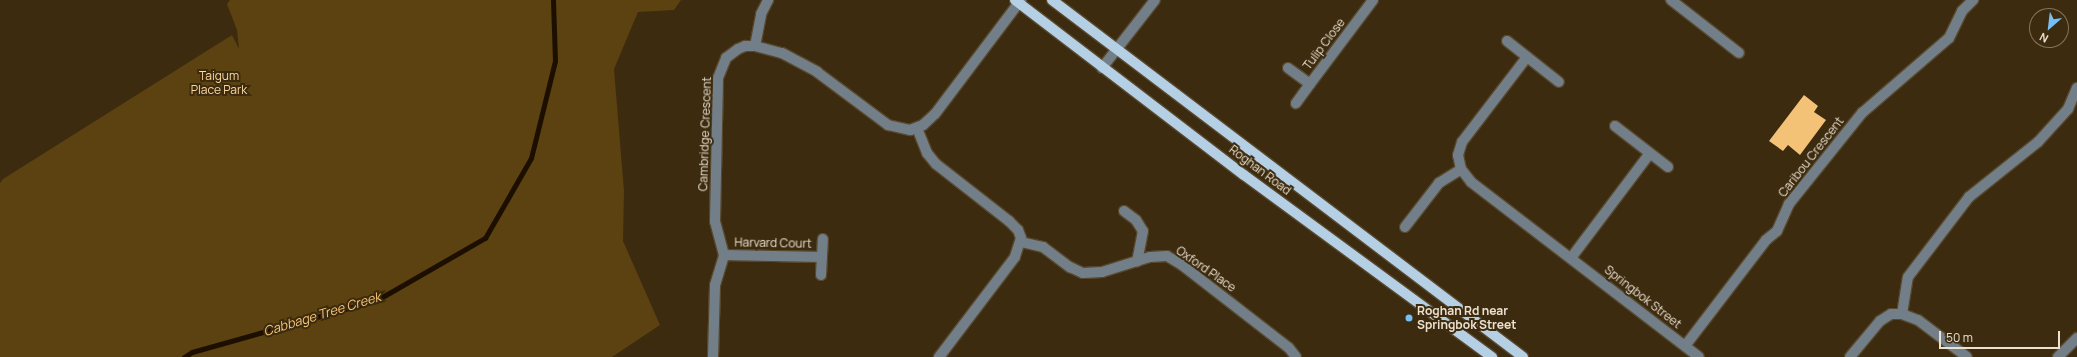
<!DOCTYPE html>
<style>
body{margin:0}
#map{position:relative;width:2077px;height:357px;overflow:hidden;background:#3c2b0f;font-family:Manrope,sans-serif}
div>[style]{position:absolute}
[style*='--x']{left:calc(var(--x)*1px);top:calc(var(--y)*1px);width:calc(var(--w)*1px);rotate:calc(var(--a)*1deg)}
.green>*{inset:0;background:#5c4111}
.stream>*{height:5px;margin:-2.5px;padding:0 2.5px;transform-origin:2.5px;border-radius:2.5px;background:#1d0f00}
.building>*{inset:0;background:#f3c277}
.roads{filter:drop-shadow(1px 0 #58482e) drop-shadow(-1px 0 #58482e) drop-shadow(0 1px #58482e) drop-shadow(0 -1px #58482e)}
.minor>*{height:10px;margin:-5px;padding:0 5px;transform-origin:5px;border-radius:5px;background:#727f89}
.major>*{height:10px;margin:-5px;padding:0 5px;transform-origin:5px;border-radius:5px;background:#b5d0e5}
.dots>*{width:11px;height:11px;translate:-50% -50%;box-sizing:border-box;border:2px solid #3c2b0f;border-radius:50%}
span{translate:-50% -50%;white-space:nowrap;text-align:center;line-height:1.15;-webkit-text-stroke:4px #3c2b0f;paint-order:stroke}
.street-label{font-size:12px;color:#ede2d2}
.park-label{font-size:12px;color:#fdd89f}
.poi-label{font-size:12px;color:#ede2d2;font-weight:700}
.left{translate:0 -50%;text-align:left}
.water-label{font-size:13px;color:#f9c77a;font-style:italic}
.north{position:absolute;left:2029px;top:8px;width:40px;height:40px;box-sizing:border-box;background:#3c2b0f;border:1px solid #83745d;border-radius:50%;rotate:208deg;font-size:11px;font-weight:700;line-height:16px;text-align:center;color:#ede2d2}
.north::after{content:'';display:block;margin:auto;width:14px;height:18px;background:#74c0f6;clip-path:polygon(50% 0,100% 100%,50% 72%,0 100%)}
.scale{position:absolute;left:1939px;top:331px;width:121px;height:18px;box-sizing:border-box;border:2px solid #ede2d2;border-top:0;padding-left:5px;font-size:12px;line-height:14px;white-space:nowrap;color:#ede2d2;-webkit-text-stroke:3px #3c2b0f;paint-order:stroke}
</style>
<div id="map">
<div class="green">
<i style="clip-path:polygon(230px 0,681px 0,674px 10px,638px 12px,614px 69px,624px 191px,623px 241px,660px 325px,612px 357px,0 357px,0 183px,3px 179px,232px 35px,239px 49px,237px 30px,227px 4px)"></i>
</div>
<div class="stream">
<i style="--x:184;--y:357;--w:9;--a:-32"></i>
<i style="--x:192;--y:352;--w:192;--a:-15.7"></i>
<i style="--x:377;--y:300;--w:125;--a:-29.9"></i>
<i style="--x:485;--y:238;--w:92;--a:-60.1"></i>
<i style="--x:531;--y:158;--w:100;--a:-76.1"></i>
<i style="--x:555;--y:61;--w:61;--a:-91.9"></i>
</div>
<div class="building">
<i style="clip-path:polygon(1804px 95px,1818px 106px,1814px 112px,1826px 120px,1800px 155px,1788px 145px,1783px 151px,1769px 141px)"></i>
</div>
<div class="roads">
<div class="minor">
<i style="--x:1671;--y:0;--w:86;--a:37.9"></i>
<i style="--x:1507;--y:41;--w:66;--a:38.3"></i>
<i style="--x:755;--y:46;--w:33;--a:-79"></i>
<i style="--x:761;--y:14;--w:16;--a:-63"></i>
<i style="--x:1527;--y:57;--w:107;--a:127.4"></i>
<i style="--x:1462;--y:142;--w:14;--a:107"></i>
<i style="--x:1458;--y:155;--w:14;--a:78"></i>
<i style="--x:1461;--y:169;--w:16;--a:52"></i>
<i style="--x:1471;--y:182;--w:287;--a:37.5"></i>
<i style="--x:1102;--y:68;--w:86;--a:-52.1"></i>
<i style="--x:1288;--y:68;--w:27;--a:36"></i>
<i style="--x:1310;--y:84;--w:24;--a:126"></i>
<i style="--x:1310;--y:84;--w:105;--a:-53.1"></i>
<i style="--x:1615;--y:126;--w:67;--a:37.7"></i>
<i style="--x:917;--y:128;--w:27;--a:68"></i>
<i style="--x:927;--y:153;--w:14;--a:51"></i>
<i style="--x:936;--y:164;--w:93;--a:38"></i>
<i style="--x:1009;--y:221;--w:13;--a:45"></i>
<i style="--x:1018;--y:230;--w:9;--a:69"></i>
<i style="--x:1021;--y:238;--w:20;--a:108"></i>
<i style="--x:1015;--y:257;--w:126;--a:127.2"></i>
<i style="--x:1124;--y:211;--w:15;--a:37"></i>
<i style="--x:1136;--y:220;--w:13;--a:58"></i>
<i style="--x:1143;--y:231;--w:31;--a:101"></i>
<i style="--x:1405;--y:227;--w:56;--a:-52.3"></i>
<i style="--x:1439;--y:183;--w:26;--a:-32"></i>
<i style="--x:1021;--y:242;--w:23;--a:13"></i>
<i style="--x:1043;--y:247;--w:34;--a:37"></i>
<i style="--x:1070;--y:267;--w:14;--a:25"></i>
<i style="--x:1083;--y:273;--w:19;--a:-3"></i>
<i style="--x:1102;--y:272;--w:50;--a:-17.4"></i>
<i style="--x:1150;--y:257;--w:17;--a:-3"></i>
<i style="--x:1167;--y:256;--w:17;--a:31"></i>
<i style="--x:1182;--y:265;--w:135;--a:37.8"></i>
<i style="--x:1289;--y:348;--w:11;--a:52"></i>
<i style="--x:724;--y:255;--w:98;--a:1.2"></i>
<i style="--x:1571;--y:258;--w:131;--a:-53"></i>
<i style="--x:821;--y:275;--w:36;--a:-87"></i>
<i style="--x:1902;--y:314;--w:17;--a:21"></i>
<i style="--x:1918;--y:320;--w:61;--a:37.1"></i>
<i style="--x:1685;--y:346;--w:133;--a:-52.6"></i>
<i style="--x:1766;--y:240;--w:14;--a:-39"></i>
<i style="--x:1777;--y:231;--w:30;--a:-66"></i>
<i style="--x:1789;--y:204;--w:117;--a:-51.3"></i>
<i style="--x:1862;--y:113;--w:115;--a:-40.8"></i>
<i style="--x:1949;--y:38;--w:30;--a:-64"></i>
<i style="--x:1962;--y:11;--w:16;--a:-45"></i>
<i style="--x:713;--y:357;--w:72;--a:-88.4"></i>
<i style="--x:715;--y:285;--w:31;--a:-73"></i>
<i style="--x:724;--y:255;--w:35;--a:-105"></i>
<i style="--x:715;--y:221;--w:143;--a:-88.8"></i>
<i style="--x:718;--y:78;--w:22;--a:-68"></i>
<i style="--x:726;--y:58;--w:15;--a:-37"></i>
<i style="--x:738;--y:49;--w:8;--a:-23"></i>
<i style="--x:745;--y:46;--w:10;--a:0"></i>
<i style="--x:755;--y:46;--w:28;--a:15"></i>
<i style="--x:782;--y:53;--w:40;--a:28"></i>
<i style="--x:817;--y:72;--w:89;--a:36.7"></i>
<i style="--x:888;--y:125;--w:23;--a:13"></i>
<i style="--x:910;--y:130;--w:14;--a:-21"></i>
<i style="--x:923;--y:125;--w:16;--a:-43"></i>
<i style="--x:935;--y:114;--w:143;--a:-53"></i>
<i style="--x:1850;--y:357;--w:47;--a:-50.2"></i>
<i style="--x:1880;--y:321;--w:13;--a:-32"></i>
<i style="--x:1891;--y:314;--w:11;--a:0"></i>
<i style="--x:1902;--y:314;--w:37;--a:-81"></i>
<i style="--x:1908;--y:277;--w:101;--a:-52.7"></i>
<i style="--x:1969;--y:197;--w:88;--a:-38.6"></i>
<i style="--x:2038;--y:142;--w:45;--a:-47.7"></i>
<i style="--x:2068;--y:109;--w:23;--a:-67"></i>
<i style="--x:2058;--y:357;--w:27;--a:-45"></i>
</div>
<div class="major">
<i style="--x:1015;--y:0;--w:288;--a:37.4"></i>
<i style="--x:1244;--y:175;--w:308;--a:36.3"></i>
<i style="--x:1052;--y:0;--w:591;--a:37.16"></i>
</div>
</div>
<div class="dots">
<i style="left:1409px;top:318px;background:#74c0f6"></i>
</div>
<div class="street-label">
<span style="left:1324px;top:44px;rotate:-53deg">Tulip Close</span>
<span style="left:705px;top:134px;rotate:-88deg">Cambridge Crescent</span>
<span style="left:1811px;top:157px;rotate:-52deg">Caribou Crescent</span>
<span style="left:1260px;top:170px;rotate:37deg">Roghan Road</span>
<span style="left:773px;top:243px;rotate:1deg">Harvard Court</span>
<span style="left:1206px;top:269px;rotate:35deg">Oxford Place</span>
<span style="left:1643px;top:297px;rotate:38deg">Springbok Street</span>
</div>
<div class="park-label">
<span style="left:219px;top:83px">Taigum<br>Place Park</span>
</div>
<div class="poi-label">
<span class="left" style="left:1417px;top:318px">Roghan Rd near<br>Springbok Street</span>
</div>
<div class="water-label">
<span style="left:322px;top:314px;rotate:-17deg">Cabbage Tree Creek</span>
</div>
<div class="north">N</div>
<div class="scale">50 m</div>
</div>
